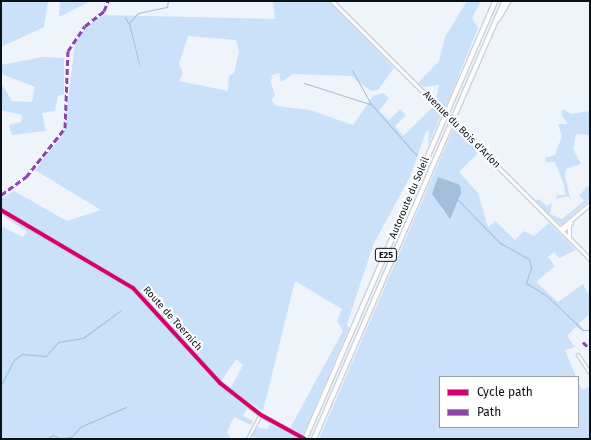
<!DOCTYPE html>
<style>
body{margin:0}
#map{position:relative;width:591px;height:440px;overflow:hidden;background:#eff4fa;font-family:"Fira Sans",sans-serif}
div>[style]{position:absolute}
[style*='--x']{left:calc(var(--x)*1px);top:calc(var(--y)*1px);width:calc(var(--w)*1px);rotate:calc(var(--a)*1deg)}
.green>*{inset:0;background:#cae1f9}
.water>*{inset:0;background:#a2beda}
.stream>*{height:1px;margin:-0.5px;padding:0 0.5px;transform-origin:0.5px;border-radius:0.5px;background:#a2beda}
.roads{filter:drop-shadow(1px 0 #cbd1d8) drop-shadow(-1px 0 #cbd1d8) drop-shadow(0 1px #cbd1d8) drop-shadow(0 -1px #cbd1d8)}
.minor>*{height:2px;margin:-1px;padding:0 1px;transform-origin:1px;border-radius:1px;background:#fdfdfe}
.secondary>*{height:3px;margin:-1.5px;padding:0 1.5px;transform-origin:1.5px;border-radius:1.5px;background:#fdfdfe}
.motorway>*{height:3.5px;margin:-1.75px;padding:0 1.75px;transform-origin:1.75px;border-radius:1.75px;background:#fdfdfe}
.bridges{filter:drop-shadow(1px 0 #cbd1d8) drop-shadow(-1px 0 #cbd1d8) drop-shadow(0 1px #cbd1d8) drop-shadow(0 -1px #cbd1d8)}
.secondary-bridge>*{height:3px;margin:-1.5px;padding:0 1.5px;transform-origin:1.5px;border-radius:1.5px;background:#fdfdfe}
.quiet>*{height:3px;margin-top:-1.5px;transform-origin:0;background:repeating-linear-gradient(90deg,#8e44ad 0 6px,transparent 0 9px)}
.cycleway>*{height:4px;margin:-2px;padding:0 2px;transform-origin:2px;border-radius:2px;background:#d6006c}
span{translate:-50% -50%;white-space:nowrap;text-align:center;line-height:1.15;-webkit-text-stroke:4px #fff;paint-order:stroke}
.shield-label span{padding:1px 3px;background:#fff;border:1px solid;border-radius:3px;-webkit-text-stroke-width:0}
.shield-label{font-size:9px;color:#081018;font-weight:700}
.street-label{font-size:10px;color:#081018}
.frame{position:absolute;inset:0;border:2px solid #081018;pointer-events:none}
.legend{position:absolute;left:439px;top:376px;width:140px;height:52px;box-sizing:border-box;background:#fff;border:1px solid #9c9fa3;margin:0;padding:5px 7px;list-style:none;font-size:12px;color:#081018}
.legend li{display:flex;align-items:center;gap:8px;height:20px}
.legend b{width:20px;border:1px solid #9c9fa3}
</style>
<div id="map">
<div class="green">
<i style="clip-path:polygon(1px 1px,48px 1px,44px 27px,1px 47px)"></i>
<i style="clip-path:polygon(60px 1px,91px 1px,59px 17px)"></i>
<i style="clip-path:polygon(evenodd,273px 1px,329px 1px,394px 68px,378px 90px,371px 91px,351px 76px,293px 74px,281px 82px,279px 73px,272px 75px,271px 83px,275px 95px,271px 100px,277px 106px,310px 110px,353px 125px,373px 96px,383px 93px,389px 98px,379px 111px,389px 120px,400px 109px,406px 115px,395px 126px,403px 136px,433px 107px,441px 115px,428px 146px,429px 130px,426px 132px,410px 177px,374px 243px,347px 324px,349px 328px,303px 435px,290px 428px,343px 331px,337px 321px,342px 309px,295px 281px,263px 411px,230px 389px,243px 365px,236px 359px,220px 383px,151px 300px,145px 302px,213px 379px,247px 409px,243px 416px,253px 421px,251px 425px,234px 417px,227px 432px,231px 439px,1px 439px,1px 226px,23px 237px,27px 232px,1px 214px,1px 199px,14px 191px,67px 221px,101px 210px,35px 170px,64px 133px,75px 43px,85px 27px,104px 15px,275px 19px,273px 1px,188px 36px,236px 40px,239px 51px,234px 73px,229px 76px,228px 91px,179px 81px,183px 73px,179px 64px,188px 36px)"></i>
<i style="clip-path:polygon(467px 1px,481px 1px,472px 18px,478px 28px,445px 109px,436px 99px,439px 85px,424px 87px,418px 83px,439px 61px,445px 37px)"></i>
<i style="clip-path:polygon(43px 57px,64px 58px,64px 94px,58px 96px,55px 111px,42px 113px,46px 131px,12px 135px,9px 125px,21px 122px,22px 115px,1px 110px,1px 83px,12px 101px,32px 102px,35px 87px,1px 74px,1px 65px)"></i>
<i style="clip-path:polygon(563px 109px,571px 114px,590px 111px,590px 135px,576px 134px,573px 149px,581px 164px,566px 169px,565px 176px,571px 201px,568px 196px,556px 199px,557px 195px,565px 195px,564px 185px,555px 162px,546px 162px,545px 158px,555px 155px,562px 136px,558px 124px,568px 124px,561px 114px)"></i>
<i style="clip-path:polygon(evenodd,454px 127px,479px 152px,459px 172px,478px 193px,488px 227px,495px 221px,515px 240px,524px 231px,534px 236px,549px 223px,576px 250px,559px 258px,554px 252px,548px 257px,555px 266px,536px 282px,558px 302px,583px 284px,587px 293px,590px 291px,590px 314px,579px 323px,584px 332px,576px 327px,567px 336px,575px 347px,565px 350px,576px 377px,440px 377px,440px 427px,578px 427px,578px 382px,582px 390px,590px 387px,590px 439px,319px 439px,454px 127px,438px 177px,444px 213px,439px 203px,438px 177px)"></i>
<i style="clip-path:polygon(587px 186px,590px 187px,590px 200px,561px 225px,535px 201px,539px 199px,547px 206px,552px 203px,550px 214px,562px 219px,585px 200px,579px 196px)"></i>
<i style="clip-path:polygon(270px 424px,288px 433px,299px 439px,257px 439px,251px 436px,256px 427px,267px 429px)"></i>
</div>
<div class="water">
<i style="clip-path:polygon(438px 177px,460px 185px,461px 193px,450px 219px,432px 194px)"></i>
</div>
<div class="stream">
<i style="--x:125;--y:17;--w:7;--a:63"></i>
<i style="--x:139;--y:64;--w:42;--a:-103.7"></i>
<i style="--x:129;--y:23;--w:13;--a:-48"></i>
<i style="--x:138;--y:13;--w:30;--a:-12"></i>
<i style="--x:167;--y:7;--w:6;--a:-81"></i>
<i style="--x:352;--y:70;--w:39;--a:61"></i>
<i style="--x:371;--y:104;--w:69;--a:48.5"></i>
<i style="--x:304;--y:83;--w:69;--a:17.7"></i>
<i style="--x:457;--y:199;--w:62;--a:45.7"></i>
<i style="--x:500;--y:243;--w:33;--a:29"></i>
<i style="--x:529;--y:259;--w:8;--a:76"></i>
<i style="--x:531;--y:267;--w:17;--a:107"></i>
<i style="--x:526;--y:283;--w:23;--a:31"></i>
<i style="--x:546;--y:295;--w:51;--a:43.4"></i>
<i style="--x:583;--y:330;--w:7;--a:0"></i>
<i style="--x:14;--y:360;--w:10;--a:-37"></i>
<i style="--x:22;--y:354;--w:24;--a:5"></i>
<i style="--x:46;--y:356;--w:18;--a:-49"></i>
<i style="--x:58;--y:342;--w:25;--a:-9"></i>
<i style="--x:83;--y:338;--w:47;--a:-36.4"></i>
<i style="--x:1;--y:385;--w:27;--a:-63"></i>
<i style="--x:46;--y:439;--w:8;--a:-30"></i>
<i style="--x:53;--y:435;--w:9;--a:27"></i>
<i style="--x:61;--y:439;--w:11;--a:-15"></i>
<i style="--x:72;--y:436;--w:12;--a:-48"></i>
<i style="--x:80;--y:427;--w:50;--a:-23.5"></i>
</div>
<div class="roads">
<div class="minor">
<i style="--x:578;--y:355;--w:22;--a:56"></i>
<i style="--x:248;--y:439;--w:27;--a:-62"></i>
</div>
<div class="secondary">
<i style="--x:332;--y:1;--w:146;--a:45"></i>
<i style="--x:462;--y:131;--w:181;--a:45"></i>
<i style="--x:1;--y:210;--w:153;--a:30.6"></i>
<i style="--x:133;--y:288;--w:129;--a:47.5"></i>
<i style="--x:220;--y:383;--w:52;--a:38"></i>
<i style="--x:261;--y:415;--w:50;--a:28.6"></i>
<i style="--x:569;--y:225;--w:12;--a:90"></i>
<i style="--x:560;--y:229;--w:39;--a:-40"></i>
<i style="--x:562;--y:231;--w:12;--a:-42"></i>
</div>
<div class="motorway">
<i style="--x:498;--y:19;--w:21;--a:-59"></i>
<i style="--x:305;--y:439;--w:477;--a:-66.5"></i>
<i style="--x:314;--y:439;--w:477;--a:-66.5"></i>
</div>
</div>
<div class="bridges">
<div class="secondary-bridge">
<i style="--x:435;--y:104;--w:38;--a:45"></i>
</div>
</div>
<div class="quiet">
<i style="--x:1;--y:195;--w:31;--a:-36"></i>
<i style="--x:26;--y:177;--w:63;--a:-51.5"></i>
<i style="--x:65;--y:128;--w:77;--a:-87.8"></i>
<i style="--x:68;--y:51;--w:30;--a:-56"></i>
<i style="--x:85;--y:26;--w:24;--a:-38"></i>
<i style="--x:104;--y:11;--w:11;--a:-68"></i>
<i style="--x:583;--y:342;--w:10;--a:45"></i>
</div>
<div class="cycleway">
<i style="--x:1;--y:210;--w:153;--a:30.6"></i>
<i style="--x:133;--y:288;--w:129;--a:47.5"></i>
<i style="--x:220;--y:383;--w:52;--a:38"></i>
<i style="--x:261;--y:415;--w:50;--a:28.6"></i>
</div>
<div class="shield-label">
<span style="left:386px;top:255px">E25</span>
</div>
<div class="street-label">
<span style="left:461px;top:130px;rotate:45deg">Avenue du Bois d'Arlon</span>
<span style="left:410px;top:198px;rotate:-67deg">Autoroute du Soleil</span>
<span style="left:172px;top:319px;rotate:48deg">Route de Toernich</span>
</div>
<div class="frame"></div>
<ul class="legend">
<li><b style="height:5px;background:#d6006c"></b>Cycle path</li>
<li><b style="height:5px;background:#8e44ad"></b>Path</li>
</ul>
</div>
